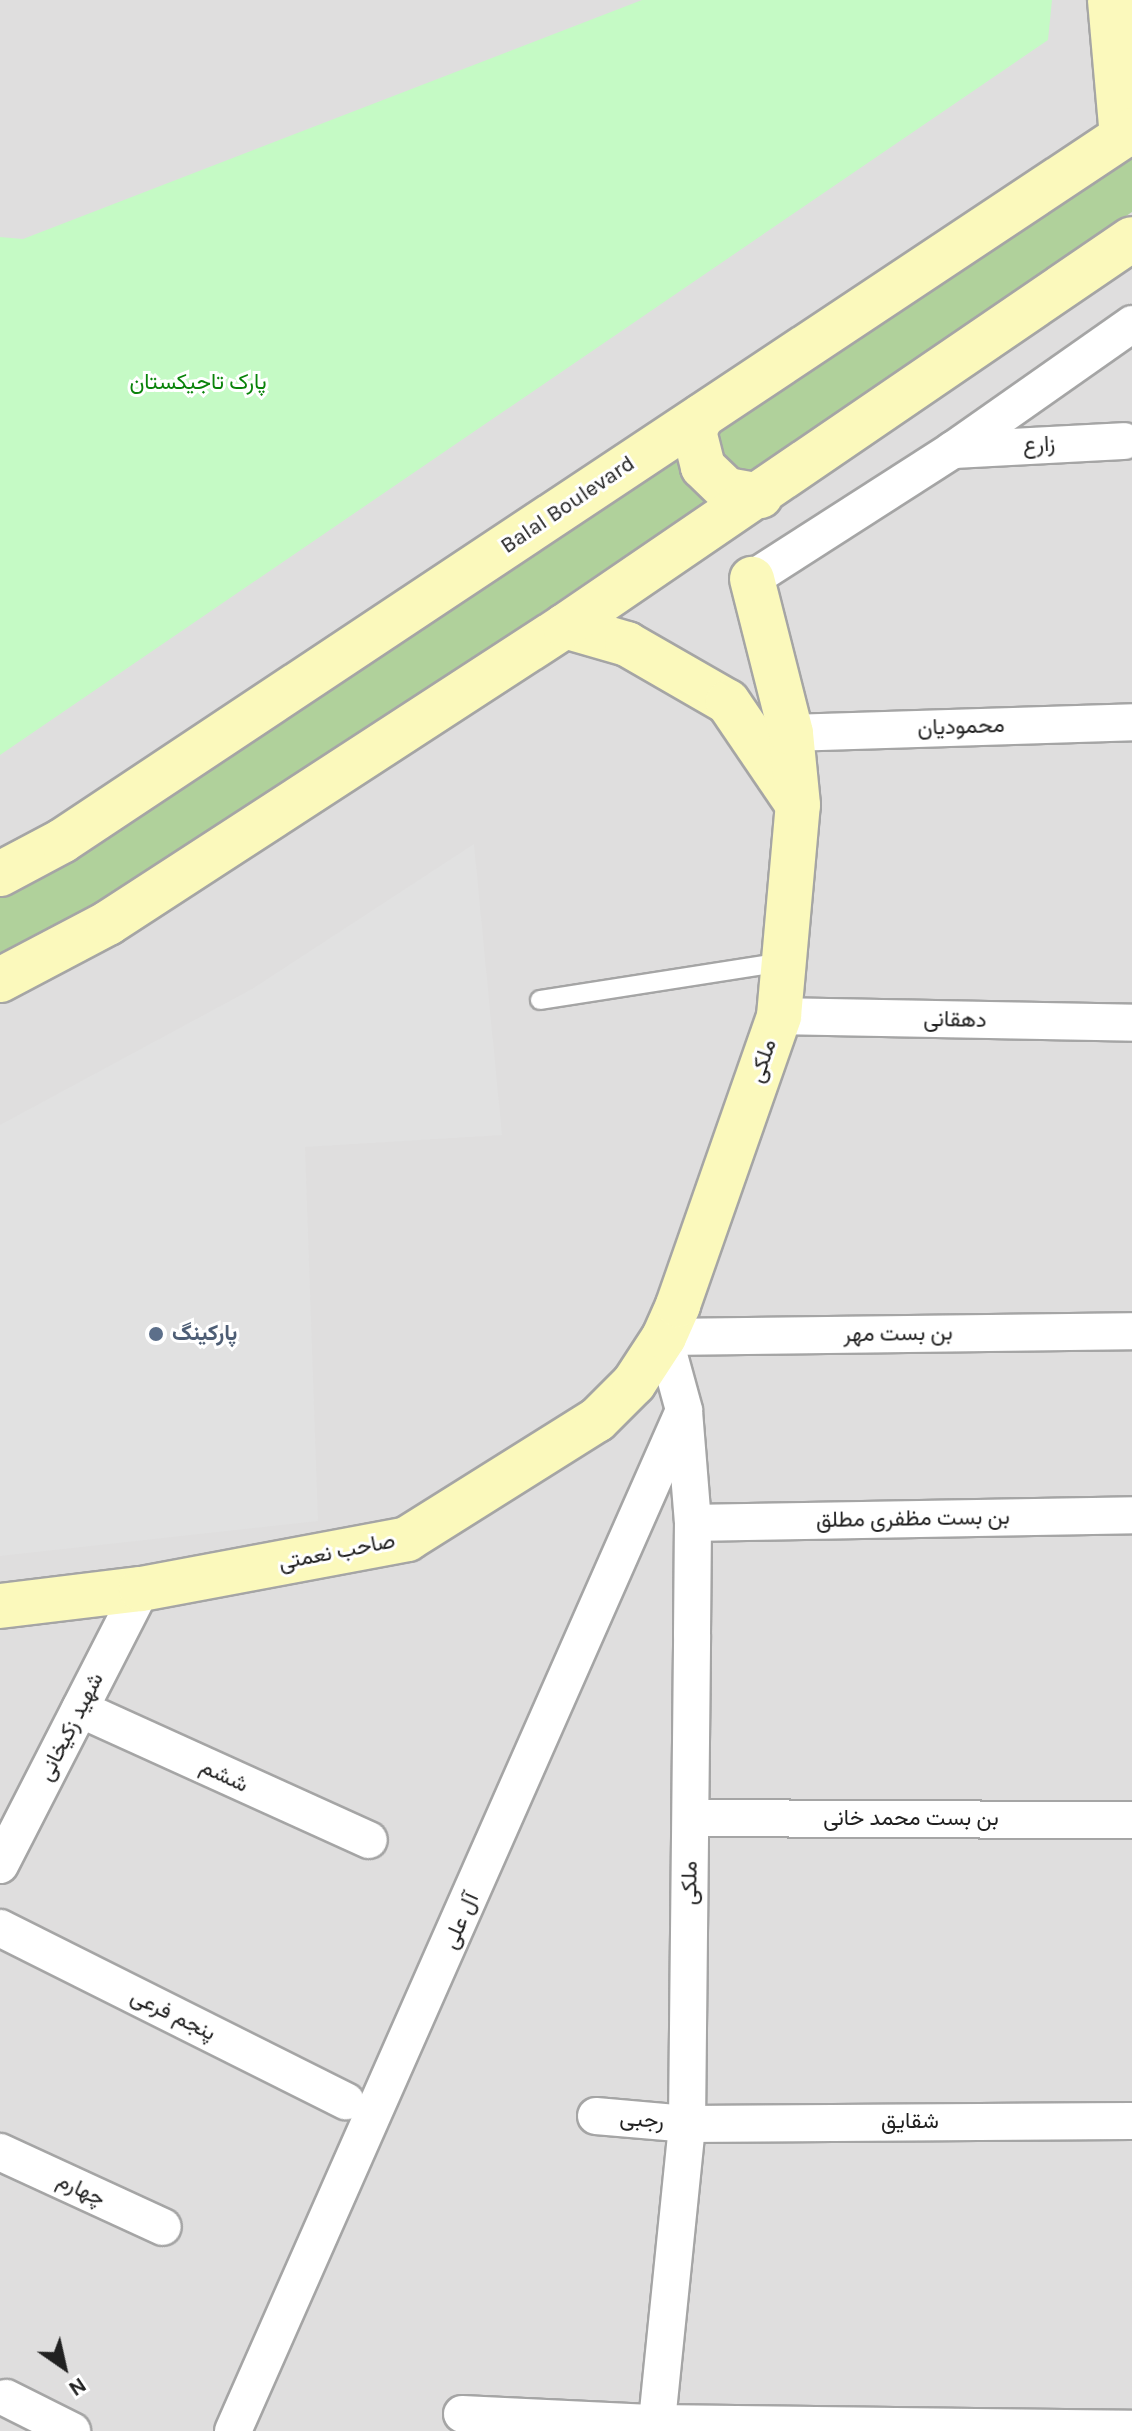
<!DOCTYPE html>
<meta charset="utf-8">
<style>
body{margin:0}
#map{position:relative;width:1132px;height:2431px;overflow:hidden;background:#f1ede7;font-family:Karla,Vazirmatn,sans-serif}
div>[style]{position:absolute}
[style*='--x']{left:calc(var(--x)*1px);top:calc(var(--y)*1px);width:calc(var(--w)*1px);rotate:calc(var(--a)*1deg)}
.residential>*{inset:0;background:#dfdede;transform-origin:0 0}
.forest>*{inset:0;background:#b0d19b}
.park>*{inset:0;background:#c5fac5}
.parking>*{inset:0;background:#e1e1e1}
.roads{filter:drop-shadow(2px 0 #a5a5a5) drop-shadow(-2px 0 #a5a5a5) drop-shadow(0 2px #a5a5a5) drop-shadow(0 -2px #a5a5a5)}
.lane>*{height:18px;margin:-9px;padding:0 9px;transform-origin:9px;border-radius:9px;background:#fff}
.street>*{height:36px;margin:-18px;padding:0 18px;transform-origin:18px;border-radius:18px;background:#fff}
.secondary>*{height:44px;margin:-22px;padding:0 22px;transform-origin:22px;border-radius:22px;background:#fbf9bc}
.dots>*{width:22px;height:22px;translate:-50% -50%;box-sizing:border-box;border:4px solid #fff;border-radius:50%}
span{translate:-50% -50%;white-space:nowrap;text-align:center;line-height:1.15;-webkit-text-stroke:6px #fff;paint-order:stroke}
.park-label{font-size:22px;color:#0a830a}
.street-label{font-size:22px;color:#212121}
.service-label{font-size:22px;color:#4e5e75;font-weight:700}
.left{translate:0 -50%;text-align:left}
.north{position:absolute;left:24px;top:2327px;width:80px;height:80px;-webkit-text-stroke:6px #fff;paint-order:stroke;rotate:146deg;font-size:22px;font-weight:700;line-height:32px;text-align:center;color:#212121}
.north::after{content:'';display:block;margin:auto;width:28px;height:36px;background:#212121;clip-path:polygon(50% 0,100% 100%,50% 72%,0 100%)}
</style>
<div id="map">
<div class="residential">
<i style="left:0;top:0;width:1132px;height:2431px"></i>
</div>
<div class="forest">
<i style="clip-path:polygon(1132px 149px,1132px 212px,337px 751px,93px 907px,0 955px,0 895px,74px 858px,556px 541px)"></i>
</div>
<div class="park">
<i style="clip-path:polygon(642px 0,1052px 0,1048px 40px,0 755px,0 237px,23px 239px)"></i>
</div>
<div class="parking">
<i style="clip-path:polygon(474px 844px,502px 1135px,305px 1147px,318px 1521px,0 1556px,0 1125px,252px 989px)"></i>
</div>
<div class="roads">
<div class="lane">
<i style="--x:540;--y:1000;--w:246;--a:-8.9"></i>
</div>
<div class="street">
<i style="--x:953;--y:450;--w:171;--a:-3"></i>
<i style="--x:752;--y:579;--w:239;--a:-32.7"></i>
<i style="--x:953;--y:450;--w:219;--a:-35.1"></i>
<i style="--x:791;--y:733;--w:341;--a:-1.8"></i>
<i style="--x:779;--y:1016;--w:353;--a:1.1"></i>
<i style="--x:693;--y:1523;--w:439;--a:-1"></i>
<i style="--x:80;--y:1709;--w:317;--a:24.4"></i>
<i style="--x:691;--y:1818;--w:441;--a:0.3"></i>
<i style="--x:0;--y:1865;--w:310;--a:-62.9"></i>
<i style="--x:0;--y:1928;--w:387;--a:26.6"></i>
<i style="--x:596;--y:2116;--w:91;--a:5"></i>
<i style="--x:687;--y:2124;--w:445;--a:-0.4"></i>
<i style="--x:0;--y:2152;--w:179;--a:24.7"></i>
<i style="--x:6;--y:2398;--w:74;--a:26.6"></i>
<i style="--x:462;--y:2414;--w:194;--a:2.7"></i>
<i style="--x:656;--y:2423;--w:476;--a:0.7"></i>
<i style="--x:233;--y:2431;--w:1111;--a:-66.16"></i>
<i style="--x:656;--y:2431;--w:309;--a:-84.2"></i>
<i style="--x:687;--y:2124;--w:489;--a:-89.4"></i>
<i style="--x:692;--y:1635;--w:112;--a:-89.5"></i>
<i style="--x:693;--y:1523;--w:113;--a:-94.6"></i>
<i style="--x:684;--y:1410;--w:76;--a:-105.3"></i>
<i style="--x:664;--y:1337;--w:468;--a:-0.7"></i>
</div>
<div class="secondary">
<i style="--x:1110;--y:0;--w:137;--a:85"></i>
<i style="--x:702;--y:416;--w:17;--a:118"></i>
<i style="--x:694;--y:431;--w:37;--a:76"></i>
<i style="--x:703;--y:467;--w:33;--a:44"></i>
<i style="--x:727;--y:490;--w:34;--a:10"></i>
<i style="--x:565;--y:626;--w:65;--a:16.2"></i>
<i style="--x:627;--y:644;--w:116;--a:29.9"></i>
<i style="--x:728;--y:702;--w:121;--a:55.8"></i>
<i style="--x:0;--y:874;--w:70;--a:-28"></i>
<i style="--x:62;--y:841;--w:1285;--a:-33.6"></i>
<i style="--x:0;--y:980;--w:122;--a:-27.8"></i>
<i style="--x:108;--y:923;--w:545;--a:-33.02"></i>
<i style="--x:565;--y:626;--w:686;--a:-34.32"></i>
<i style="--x:0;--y:1606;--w:142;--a:-6.9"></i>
<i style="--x:141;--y:1589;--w:271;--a:-10.6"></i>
<i style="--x:407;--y:1539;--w:224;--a:-32.1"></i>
<i style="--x:597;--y:1420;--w:52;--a:-45"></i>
<i style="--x:634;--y:1383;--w:55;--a:-56.9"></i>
<i style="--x:664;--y:1337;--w:35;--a:-66"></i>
<i style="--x:678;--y:1305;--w:306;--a:-70.7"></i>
<i style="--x:779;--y:1016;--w:212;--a:-84.9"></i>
<i style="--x:798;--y:805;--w:72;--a:-95.6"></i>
<i style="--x:791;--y:733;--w:159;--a:-104.2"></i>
</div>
</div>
<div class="dots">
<i style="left:156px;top:1334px;background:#5c6f8a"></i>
</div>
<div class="park-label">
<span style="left:198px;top:383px">پارک تاجیکستان</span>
</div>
<div class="street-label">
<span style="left:1039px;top:445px;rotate:-3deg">زارع</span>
<span style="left:568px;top:505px;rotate:-34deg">Balal Boulevard</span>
<span style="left:961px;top:727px;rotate:-2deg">محمودیان</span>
<span style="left:955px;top:1020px;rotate:1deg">دهقانی</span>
<span style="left:763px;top:1061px;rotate:-71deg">ملکی</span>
<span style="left:898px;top:1334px;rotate:-1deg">بن بست مهر</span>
<span style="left:913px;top:1519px;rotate:-1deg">بن بست مظفری مطلق</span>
<span style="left:337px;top:1552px;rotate:-11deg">صاحب نعمتی</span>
<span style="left:71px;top:1727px;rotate:-63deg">شهید زکیخانی</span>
<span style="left:224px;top:1776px;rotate:25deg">ششم</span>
<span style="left:911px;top:1819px">بن بست محمد خانی</span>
<span style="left:690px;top:1883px;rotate:-89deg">ملکی</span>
<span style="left:461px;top:1921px;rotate:-66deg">آل علی</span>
<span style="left:173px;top:2015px;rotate:26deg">پنجم فرعی</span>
<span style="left:642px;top:2120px;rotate:5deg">رجبی</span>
<span style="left:910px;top:2122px">شقایق</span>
<span style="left:81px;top:2190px;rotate:25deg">چهارم</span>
</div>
<div class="service-label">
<span class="left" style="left:172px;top:1334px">پارکینگ</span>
</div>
<div class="north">N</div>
</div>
